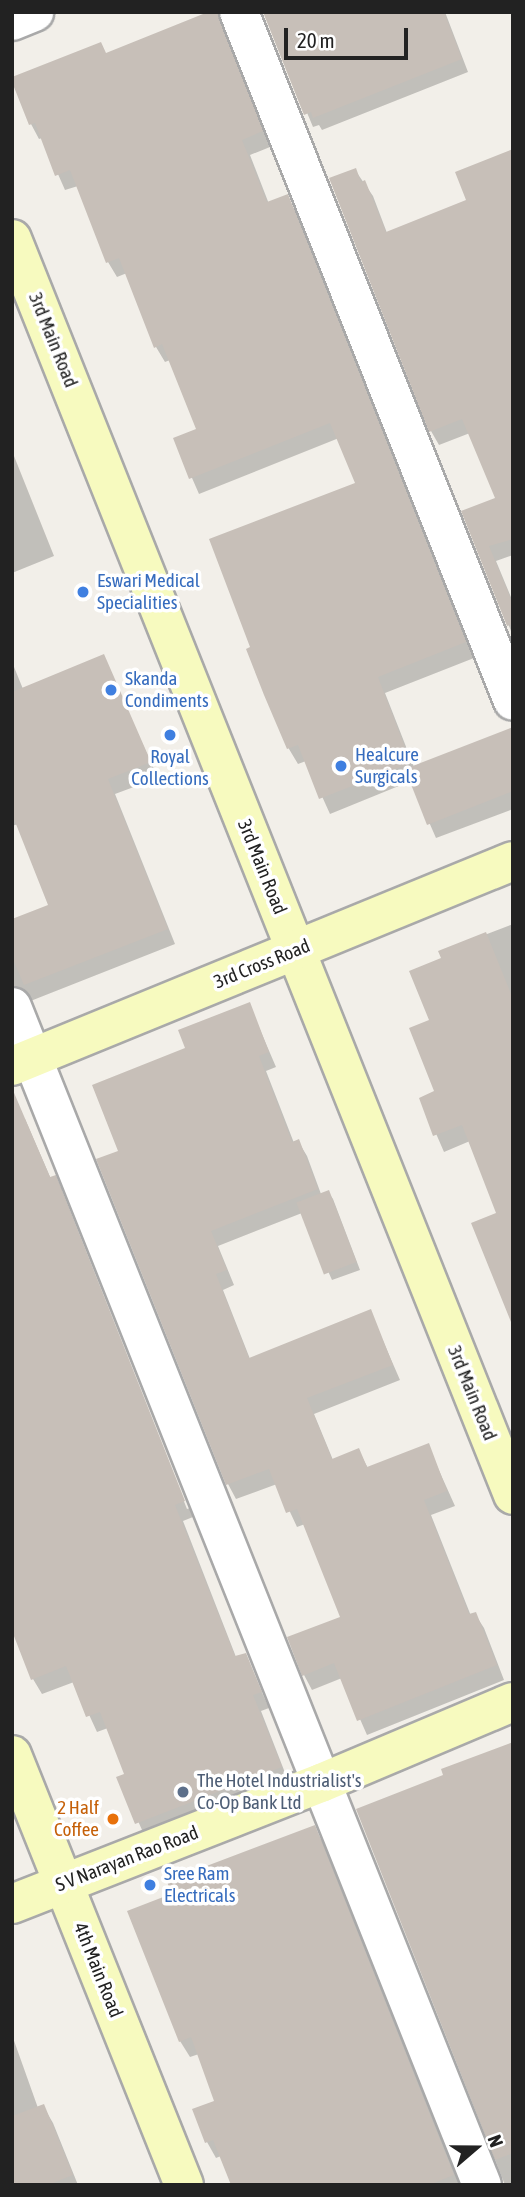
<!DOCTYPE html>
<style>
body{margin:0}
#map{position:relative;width:525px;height:2197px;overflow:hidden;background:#f2efe9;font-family:"Asap Condensed",sans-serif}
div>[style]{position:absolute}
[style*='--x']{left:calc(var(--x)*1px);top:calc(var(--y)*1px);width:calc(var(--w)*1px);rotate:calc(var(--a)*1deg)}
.shadow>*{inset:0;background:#0003}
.building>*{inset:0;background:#c7bfb8;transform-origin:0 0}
.roads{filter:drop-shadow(2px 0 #a9a9a9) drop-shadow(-2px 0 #a9a9a9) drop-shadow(0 2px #a9a9a9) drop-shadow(0 -2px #a9a9a9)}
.street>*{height:38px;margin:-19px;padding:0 19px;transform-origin:19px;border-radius:19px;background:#fff}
.secondary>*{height:38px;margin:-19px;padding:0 19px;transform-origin:19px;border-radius:19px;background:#f7fabf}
.dots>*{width:19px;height:19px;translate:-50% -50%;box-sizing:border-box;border:4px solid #fff;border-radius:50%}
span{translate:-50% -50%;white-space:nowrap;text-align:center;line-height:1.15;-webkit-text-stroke:7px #fff;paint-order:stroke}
.street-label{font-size:19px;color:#222}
.shop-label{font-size:19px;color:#366cbe}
.left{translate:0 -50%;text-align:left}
.service-label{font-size:19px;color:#4e5e75}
.food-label{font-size:19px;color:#c56008}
.right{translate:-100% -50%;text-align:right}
.frame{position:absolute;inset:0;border:14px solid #222;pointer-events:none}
.north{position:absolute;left:441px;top:2113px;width:70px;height:70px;-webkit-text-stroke:5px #fff;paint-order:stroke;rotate:70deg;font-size:19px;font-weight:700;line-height:28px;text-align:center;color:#222}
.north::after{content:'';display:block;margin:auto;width:24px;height:32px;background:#222;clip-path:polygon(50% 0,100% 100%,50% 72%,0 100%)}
.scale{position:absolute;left:284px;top:28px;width:124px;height:32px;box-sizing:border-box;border:4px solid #222;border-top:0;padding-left:9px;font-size:21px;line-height:24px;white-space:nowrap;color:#222;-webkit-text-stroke:5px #fff;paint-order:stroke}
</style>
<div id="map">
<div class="shadow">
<i style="clip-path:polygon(218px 12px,270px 147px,250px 155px,269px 204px,287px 197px,296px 212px,474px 658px,385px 693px,414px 767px,513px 729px,513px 809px,436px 838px,411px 781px,330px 814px,306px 761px,298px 764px,289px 749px,265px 694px,358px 484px,339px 438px,199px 494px,175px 439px,198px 430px,170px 360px,165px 362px,156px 347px,127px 273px,117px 277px,108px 262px,78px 186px,65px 190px,42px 138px,39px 139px,31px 124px,106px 55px)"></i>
<i style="clip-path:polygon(265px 12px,445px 12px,468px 72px,322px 130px,319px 125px,313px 127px)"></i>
<i style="clip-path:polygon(355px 170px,373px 196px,387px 233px,468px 201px,513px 177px,513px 555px,496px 561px,513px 602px,513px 636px,463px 512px,497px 499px,470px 433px,439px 445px,431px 431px)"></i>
<i style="clip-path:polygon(12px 451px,54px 556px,12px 573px)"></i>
<i style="clip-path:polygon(103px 657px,158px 778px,115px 794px,175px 944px,28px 1002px,12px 1001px,12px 921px,50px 906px,18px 824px,12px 826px,12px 662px,23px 689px)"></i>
<i style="clip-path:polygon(513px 924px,513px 1321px,474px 1224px,498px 1214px,470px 1141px,444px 1152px,421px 1099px,437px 1092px,431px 1021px,443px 959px,440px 952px)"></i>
<i style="clip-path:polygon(249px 1004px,276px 1067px,266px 1071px,294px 1143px,298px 1141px,307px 1156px,321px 1194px,328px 1192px,333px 1199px,360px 1270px,332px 1280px,302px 1213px,218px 1246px,234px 1285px,223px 1290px,250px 1359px,370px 1311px,400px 1380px,314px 1414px,333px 1460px,358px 1450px,368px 1468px,428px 1446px,455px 1506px,431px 1515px,471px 1616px,475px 1614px,484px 1628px,504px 1680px,367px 1735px,342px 1678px,312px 1690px,304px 1675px,342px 1618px,305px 1524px,297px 1527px,277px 1484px,236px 1499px,228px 1484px,120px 1152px,188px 1049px)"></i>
<i style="clip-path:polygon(25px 1119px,51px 1179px,55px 1177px,63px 1191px,60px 1191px,187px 1509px,190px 1508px,193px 1517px,183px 1521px,236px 1657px,245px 1655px,269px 1708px,261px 1711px,289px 1783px,146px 1839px,119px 1778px,127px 1775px,108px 1728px,97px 1732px,74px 1682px,42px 1694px,33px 1679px,12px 1124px)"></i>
<i style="clip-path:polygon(445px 1776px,513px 2100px,513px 2185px,505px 2185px,358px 1810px)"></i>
<i style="clip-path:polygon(314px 1827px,323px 1843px,460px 2185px,233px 2185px,221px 2156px,216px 2158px,207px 2142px,217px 2102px,199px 2054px,190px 2057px,180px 2041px,173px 1895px)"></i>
<i style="clip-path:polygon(12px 2035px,38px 2108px,43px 2106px,53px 2123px,78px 2185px,12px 2185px)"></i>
</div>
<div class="building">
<i style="clip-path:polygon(208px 12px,218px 12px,263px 131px,242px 140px,267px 202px,288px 194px,466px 642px,378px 677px,411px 763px,319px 799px,298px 745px,287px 749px,264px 695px,246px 649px,250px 647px,209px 539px,355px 483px,330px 423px,189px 479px,173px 438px,196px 429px,162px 344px,154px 348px,119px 258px,106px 263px,70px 170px,55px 176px,35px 123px,29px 125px,12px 82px,12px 77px,101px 42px,106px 53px)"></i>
<i style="clip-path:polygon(263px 12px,444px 12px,462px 59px,313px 118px,311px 112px,304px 115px)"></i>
<i style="clip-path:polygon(513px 149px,513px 539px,489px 546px,513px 604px,513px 624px,507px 626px,461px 511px,495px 498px,462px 419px,429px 432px,329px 178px,356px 168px,361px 182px,365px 180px,386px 232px,466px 200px,455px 172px)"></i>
<i style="clip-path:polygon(104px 654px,151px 762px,108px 779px,168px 929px,24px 985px,12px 957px,12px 919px,48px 905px,12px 814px,12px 692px)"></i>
<i style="clip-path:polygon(513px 727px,513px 791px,427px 825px,405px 769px)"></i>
<i style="clip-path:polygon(486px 932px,513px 999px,511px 1322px,471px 1223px,496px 1213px,462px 1125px,433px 1136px,419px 1098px,434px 1091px,409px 1028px,429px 1020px,409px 971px,441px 958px,438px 951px)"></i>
<i style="clip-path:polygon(250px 1002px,269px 1052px,259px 1056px,292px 1142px,299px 1139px,318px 1189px,211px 1231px,227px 1270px,216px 1274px,249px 1358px,371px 1309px,393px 1365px,307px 1398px,332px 1459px,359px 1448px,367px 1467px,429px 1443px,447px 1491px,424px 1500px,469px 1614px,476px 1612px,497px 1665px,357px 1721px,334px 1663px,302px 1676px,287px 1637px,340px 1617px,297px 1509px,286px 1513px,269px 1469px,226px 1485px,96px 1159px,118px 1151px,92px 1085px,185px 1048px,178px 1030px)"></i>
<i style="clip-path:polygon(12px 1088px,50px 1177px,56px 1175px,185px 1501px,175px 1505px,235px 1656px,246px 1653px,262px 1692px,253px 1695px,282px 1767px,135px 1824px,116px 1777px,124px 1774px,100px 1712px,86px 1717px,66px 1666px,31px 1680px,12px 1631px)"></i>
<i style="left:329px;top:1190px;width:77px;height:35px;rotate:69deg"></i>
<i style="clip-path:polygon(513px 1742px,513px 2153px,495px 2160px,356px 1809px,443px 1775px,441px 1769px)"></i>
<i style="clip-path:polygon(315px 1825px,454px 2175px,429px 2185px,231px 2185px,213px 2140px,205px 2143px,192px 2109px,214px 2101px,191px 2037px,179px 2042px,127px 1911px,171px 1894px,167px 1881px)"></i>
<i style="clip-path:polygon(44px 2104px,73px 2175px,48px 2185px,12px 2185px,12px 2116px)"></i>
</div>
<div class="roads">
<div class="street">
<i style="--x:239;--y:12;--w:741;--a:68.31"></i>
<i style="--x:12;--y:21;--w:24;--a:-22"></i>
<i style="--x:12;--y:1007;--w:1268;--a:68.25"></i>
</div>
<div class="secondary">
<i style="--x:12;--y:239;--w:1352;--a:68.25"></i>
<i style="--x:12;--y:1066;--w:541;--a:-22.25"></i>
<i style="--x:12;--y:1755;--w:463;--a:68.2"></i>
<i style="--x:12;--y:1904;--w:332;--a:-21.4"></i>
<i style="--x:321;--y:1783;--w:208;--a:-22.9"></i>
</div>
</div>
<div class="dots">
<i style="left:83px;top:592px;background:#3f7fe0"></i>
<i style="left:111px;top:690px;background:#3f7fe0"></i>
<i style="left:170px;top:735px;background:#3f7fe0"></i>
<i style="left:341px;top:766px;background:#3f7fe0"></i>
<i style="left:183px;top:1792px;background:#5c6f8a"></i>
<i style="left:113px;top:1819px;background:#e8710a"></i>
<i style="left:150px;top:1885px;background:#3f7fe0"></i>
</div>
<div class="street-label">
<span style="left:53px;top:340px;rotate:68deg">3rd Main Road</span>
<span style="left:262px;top:867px;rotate:68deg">3rd Main Road</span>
<span style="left:262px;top:964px;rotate:-22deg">3rd Cross Road</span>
<span style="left:472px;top:1393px;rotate:68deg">3rd Main Road</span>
<span style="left:127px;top:1859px;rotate:-21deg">S V Narayan Rao Road</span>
<span style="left:98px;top:1970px;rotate:68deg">4th Main Road</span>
</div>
<div class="shop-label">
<span class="left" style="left:97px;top:592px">Eswari Medical<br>Specialities</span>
<span class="left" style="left:125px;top:690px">Skanda<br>Condiments</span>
<span class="left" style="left:355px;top:766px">Healcure<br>Surgicals</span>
<span style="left:170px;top:768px">Royal<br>Collections</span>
<span class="left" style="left:164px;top:1885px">Sree Ram<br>Electricals</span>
</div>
<div class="service-label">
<span class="left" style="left:197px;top:1792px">The Hotel Industrialist's<br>Co-Op Bank Ltd</span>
</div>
<div class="food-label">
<span class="right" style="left:99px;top:1819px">2 Half<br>Coffee</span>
</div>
<div class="frame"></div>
<div class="north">N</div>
<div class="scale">20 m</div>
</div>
